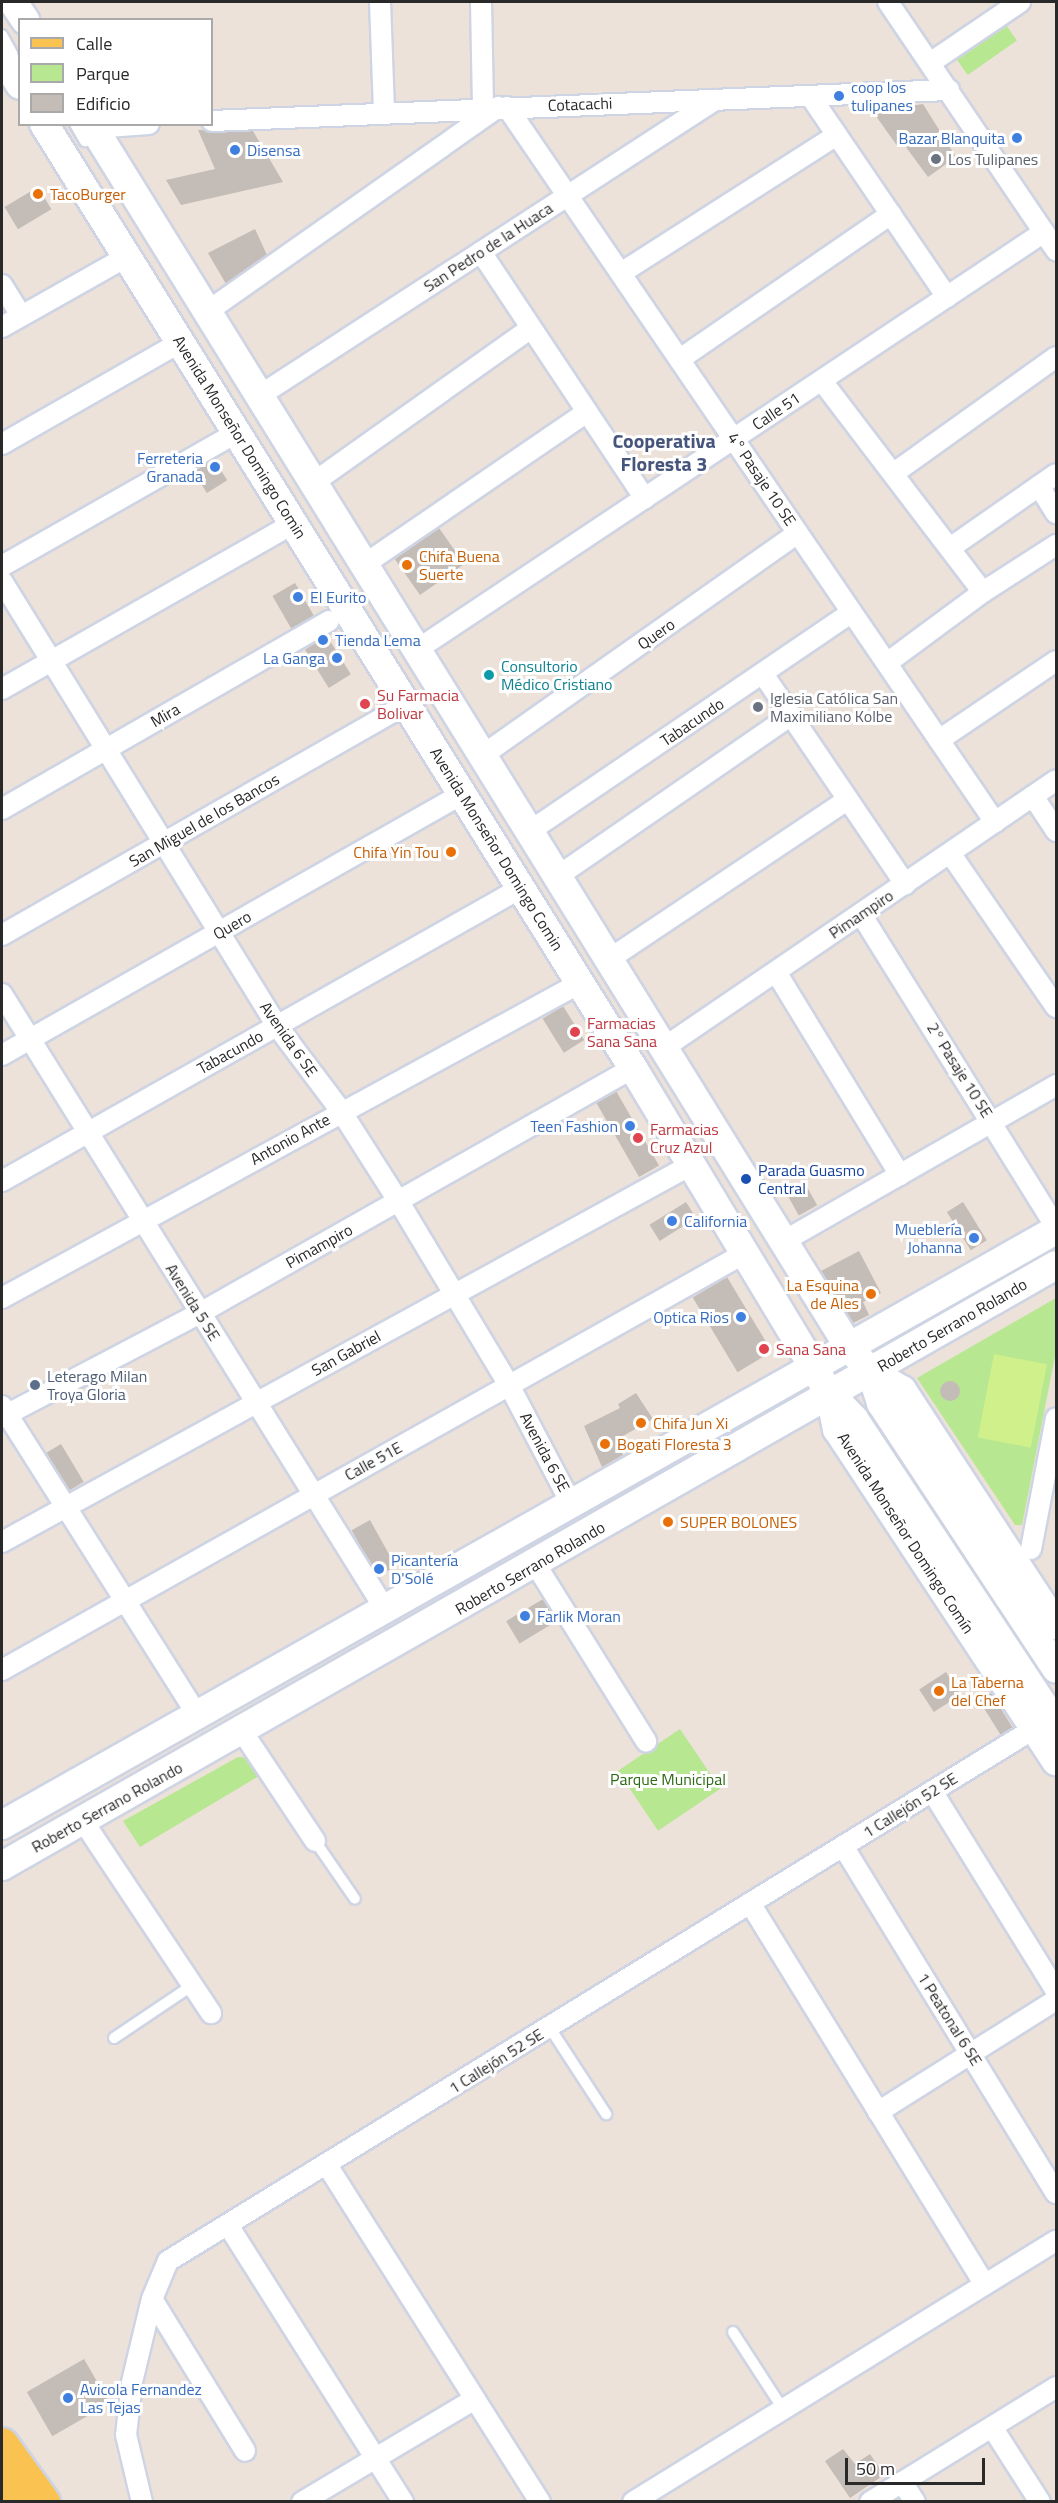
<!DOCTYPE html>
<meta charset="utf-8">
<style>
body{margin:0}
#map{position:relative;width:1058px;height:2503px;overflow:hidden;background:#ece2d9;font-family:"Titillium Web",sans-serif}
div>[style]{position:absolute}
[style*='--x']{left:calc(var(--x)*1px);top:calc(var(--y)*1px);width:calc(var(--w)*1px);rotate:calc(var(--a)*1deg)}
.green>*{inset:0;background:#b7e791;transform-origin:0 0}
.pitch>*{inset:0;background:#cff08b;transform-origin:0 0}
.building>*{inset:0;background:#c4bcb6;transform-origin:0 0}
.round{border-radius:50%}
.roads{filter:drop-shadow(2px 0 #ced4e3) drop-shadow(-2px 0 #ced4e3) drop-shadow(0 2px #ced4e3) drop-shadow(0 -2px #ced4e3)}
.service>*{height:10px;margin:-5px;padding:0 5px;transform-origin:5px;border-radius:5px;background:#fff}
.minor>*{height:20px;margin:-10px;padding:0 10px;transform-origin:10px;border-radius:10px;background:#fff}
.secondary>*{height:28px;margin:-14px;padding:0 14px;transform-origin:14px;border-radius:14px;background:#fff}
.primary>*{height:32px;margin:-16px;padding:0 16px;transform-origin:16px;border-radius:16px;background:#fac250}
.dots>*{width:16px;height:16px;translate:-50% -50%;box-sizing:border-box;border:3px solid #fff;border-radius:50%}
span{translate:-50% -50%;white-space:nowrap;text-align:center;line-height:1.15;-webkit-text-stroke:6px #fff;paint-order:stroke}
.shop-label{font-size:16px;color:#366cbe}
.left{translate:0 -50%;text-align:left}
.right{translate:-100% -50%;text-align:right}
.street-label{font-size:16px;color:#292929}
.worship-label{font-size:16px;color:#5b616d}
.food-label{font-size:16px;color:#c56008}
.culture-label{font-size:16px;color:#0d838f}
.health-label{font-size:16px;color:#be3a42}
.transit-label{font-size:16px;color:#164399}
.service-label{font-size:16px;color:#4e5e75}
.park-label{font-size:16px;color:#2f6a14}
.quarter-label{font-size:20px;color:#46557c;font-weight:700}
.frame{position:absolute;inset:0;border:3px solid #292929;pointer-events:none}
.legend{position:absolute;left:18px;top:18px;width:195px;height:108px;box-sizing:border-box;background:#fff;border:2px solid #a9a9a9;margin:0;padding:8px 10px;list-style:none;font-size:18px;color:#292929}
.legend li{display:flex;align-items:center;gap:12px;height:30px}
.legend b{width:30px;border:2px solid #a9a9a9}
.scale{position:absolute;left:845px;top:2458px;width:140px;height:27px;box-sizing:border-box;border:3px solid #292929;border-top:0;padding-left:8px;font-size:18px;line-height:21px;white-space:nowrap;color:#292929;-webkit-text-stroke:4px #fff;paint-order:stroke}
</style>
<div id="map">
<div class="green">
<i style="left:1006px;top:25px;width:19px;height:60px;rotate:55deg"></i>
<i style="clip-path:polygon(1056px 1298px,1056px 1351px,1022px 1525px,1015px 1525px,917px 1378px)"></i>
<i style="left:680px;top:1729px;width:72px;height:75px;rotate:56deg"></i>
<i style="clip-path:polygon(238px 1757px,250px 1758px,264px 1773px,140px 1847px,123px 1821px)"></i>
</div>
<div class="pitch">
<i style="left:994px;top:1354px;width:54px;height:85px;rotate:11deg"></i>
</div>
<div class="building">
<i style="clip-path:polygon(923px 104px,956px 157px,928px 177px,903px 143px,898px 147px,873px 112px)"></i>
<i style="clip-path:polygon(198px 130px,253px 131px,283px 182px,181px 205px,166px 180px,215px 169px)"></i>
<i style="left:38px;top:187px;width:26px;height:39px;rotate:59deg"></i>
<i style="clip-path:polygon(255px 229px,267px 255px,226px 284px,208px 253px)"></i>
<i style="left:214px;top:459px;width:25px;height:24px;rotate:58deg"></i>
<i style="left:439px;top:528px;width:44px;height:54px;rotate:55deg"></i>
<i style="left:295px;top:583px;width:38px;height:26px;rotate:60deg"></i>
<i style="left:327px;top:636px;width:45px;height:26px;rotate:58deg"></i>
<i style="left:563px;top:1006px;width:40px;height:24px;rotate:58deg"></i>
<i style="left:616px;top:1091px;width:86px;height:23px;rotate:60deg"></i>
<i style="left:807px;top:1187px;width:21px;height:21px;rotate:61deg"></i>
<i style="left:686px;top:1202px;width:19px;height:43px;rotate:58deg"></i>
<i style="left:963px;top:1202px;width:45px;height:19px;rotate:58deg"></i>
<i style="clip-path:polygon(859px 1251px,881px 1293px,863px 1302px,869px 1315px,853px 1323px,821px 1271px)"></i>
<i style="left:727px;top:1277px;width:87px;height:40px;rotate:59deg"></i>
<i class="round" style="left:940px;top:1381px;width:20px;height:20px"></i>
<i style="clip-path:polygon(636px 1393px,653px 1419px,616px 1440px,623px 1455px,602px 1467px,584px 1426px,620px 1408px,618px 1404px)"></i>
<i style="left:61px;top:1444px;width:44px;height:17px;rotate:59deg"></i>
<i style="left:370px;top:1520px;width:53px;height:21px;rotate:61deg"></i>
<i style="left:543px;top:1599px;width:26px;height:43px;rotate:59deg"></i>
<i style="left:946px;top:1672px;width:27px;height:32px;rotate:57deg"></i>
<i style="left:991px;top:1693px;width:41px;height:14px;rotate:58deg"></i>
<i style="left:84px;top:2359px;width:51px;height:66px;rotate:60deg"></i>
<i style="clip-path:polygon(843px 2449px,855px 2464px,870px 2454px,884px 2475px,850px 2498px,825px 2461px)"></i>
</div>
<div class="roads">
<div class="service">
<i style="--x:2;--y:35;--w:21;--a:61"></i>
<i style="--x:75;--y:124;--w:20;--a:60"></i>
<i style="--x:315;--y:1841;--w:70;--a:55.4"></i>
<i style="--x:550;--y:2028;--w:103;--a:56.9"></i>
<i style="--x:114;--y:2038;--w:95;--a:-33.9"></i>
<i style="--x:733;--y:2332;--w:92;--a:57"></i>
</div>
<div class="minor">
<i style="--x:380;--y:2;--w:109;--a:87.9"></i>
<i style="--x:481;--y:2;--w:106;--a:88.9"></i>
<i style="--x:888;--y:2;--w:300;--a:55.9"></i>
<i style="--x:930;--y:63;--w:109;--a:-34.1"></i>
<i style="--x:811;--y:97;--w:242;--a:55.8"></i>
<i style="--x:507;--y:107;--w:866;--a:55.69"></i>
<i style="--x:212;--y:121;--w:738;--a:-2.41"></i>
<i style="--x:93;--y:128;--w:56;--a:-4.1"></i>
<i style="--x:481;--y:252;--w:296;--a:56.4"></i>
<i style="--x:621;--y:273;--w:256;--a:-32.6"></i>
<i style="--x:2;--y:285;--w:36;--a:58"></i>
<i style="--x:208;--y:311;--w:355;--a:-35.1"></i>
<i style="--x:2;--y:327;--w:142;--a:-29.4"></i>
<i style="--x:680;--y:359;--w:256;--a:-34.5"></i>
<i style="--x:822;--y:381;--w:265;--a:52.7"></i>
<i style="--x:259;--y:396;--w:544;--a:-32.99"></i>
<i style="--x:2;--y:444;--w:206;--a:-29.7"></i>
<i style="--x:894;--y:473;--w:199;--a:-35.6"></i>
<i style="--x:313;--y:483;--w:267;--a:-35.4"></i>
<i style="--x:1039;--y:486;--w:32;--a:58"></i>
<i style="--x:950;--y:548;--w:129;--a:-34.9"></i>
<i style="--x:365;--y:564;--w:269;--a:-34.4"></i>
<i style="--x:2;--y:566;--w:271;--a:-29.6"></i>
<i style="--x:2;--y:581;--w:523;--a:58.28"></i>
<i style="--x:277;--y:1026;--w:106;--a:53"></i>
<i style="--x:341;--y:1111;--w:108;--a:57.5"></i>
<i style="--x:399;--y:1202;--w:214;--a:59"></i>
<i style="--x:509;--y:1385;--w:131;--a:62.3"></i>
<i style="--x:418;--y:649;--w:752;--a:-33.67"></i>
<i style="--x:887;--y:663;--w:119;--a:-36.5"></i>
<i style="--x:983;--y:592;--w:87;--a:-32.8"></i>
<i style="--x:763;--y:674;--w:254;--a:55.9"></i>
<i style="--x:2;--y:689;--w:336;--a:-29.6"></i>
<i style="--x:939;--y:740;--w:141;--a:-34"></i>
<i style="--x:483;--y:755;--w:385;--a:-35.2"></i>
<i style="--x:1033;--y:796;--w:42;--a:56.7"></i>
<i style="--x:2;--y:809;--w:377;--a:-29.9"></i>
<i style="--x:530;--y:831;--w:389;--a:-34.2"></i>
<i style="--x:950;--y:853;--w:187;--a:55.5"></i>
<i style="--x:558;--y:876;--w:283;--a:-34.6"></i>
<i style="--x:861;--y:914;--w:369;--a:58.1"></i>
<i style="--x:2;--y:935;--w:466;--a:-29.7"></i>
<i style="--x:611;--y:958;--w:284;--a:-33.8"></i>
<i style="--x:776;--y:972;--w:238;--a:58.6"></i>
<i style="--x:2;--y:994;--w:725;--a:58.09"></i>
<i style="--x:665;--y:1047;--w:473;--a:-34.3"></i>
<i style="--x:2;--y:1055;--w:529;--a:-29.57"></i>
<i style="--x:2;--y:1181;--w:596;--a:-29.45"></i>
<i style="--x:784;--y:1241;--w:314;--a:-29.8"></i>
<i style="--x:2;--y:1298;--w:658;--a:-28.59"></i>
<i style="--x:2;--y:1406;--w:365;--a:57.7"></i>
<i style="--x:2;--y:1417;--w:224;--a:-27.7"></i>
<i style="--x:200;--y:1313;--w:498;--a:-29.5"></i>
<i style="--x:2;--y:1542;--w:785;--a:-28.69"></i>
<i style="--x:1031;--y:1549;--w:133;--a:-79.2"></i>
<i style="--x:536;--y:1565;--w:208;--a:58"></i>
<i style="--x:2;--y:1670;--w:852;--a:-29.3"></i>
<i style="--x:242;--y:1731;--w:132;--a:56.4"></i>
<i style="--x:932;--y:1791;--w:235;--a:58.2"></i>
<i style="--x:83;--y:1821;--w:231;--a:56.3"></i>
<i style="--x:843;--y:1846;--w:407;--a:58.5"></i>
<i style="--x:750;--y:1903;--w:448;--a:58.4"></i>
<i style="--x:878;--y:2112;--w:210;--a:-32.2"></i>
<i style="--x:327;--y:2165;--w:399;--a:57.7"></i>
<i style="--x:228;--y:2225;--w:328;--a:57.7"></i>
<i style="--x:152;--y:2299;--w:178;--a:58.5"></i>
<i style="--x:992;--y:2427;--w:89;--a:57.4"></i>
<i style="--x:902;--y:2482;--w:24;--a:57"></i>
<i style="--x:142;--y:2502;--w:69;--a:-103.4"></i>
<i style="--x:126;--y:2435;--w:53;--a:-83.5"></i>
<i style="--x:132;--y:2382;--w:85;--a:-76.5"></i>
<i style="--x:152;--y:2299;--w:41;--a:-67.2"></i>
<i style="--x:168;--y:2261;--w:1018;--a:-31.58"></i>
<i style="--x:302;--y:2502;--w:201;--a:-30.8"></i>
<i style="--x:633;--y:2502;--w:497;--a:-31.7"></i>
<i style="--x:870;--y:2502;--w:219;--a:-31.7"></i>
</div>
<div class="secondary">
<i style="--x:13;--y:2;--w:22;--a:56"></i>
<i style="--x:2;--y:56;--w:34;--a:58"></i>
<i style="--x:44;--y:124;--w:1113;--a:58.04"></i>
<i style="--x:633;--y:1068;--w:381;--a:58.9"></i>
<i style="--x:830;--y:1394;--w:35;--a:46"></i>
<i style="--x:854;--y:1419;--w:366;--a:56.5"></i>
<i style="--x:91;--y:124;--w:1439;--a:58.21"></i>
<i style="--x:849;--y:1347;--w:33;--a:49"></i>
<i style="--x:871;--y:1372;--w:36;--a:30"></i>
<i style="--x:902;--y:1390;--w:281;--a:56.8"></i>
<i style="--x:871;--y:1372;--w:33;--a:72"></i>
<i style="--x:881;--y:1403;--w:318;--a:56.6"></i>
<i style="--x:830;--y:1394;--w:36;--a:79"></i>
<i style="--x:837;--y:1429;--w:398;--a:56.6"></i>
<i style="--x:2;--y:1825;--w:1210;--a:-29.45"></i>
<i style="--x:2;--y:1866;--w:1213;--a:-29.69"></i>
</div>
<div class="primary">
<i style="--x:2;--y:2444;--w:72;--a:54.1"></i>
<i style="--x:2;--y:2488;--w:17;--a:57"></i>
</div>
</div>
<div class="dots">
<i style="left:839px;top:96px;background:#3f7fe0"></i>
<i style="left:1017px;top:138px;background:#3f7fe0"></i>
<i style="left:235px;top:150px;background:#3f7fe0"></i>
<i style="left:936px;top:159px;background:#6b7280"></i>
<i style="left:38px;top:194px;background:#e8710a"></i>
<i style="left:215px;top:467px;background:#3f7fe0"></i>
<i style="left:407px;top:565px;background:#e8710a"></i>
<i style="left:298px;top:597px;background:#3f7fe0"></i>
<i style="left:323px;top:640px;background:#3f7fe0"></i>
<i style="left:337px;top:658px;background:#3f7fe0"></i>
<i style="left:489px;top:675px;background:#0f9aa8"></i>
<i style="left:365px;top:704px;background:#e0444e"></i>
<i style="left:758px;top:707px;background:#6b7280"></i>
<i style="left:451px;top:852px;background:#e8710a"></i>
<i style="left:575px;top:1032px;background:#e0444e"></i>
<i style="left:630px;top:1126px;background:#3f7fe0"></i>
<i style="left:638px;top:1138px;background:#e0444e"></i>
<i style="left:746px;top:1179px;background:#1a4fb4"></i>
<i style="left:672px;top:1221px;background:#3f7fe0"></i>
<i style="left:974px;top:1238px;background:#3f7fe0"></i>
<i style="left:871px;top:1294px;background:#e8710a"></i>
<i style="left:741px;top:1317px;background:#3f7fe0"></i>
<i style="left:764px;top:1349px;background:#e0444e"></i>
<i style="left:35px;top:1385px;background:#5c6f8a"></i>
<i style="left:641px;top:1423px;background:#e8710a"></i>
<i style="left:605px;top:1444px;background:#e8710a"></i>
<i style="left:668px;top:1522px;background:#e8710a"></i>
<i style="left:379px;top:1569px;background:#3f7fe0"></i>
<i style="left:525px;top:1616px;background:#3f7fe0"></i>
<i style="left:939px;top:1691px;background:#e8710a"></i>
<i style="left:68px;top:2398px;background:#3f7fe0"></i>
</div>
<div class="shop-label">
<span class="left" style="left:851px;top:96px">coop los<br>tulipanes</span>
<span class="right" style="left:1005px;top:138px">Bazar Blanquita</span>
<span class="left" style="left:247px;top:150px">Disensa</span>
<span class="right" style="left:203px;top:467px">Ferreteria<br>Granada</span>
<span class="left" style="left:310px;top:597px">El Eurito</span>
<span class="left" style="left:335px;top:640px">Tienda Lema</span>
<span class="right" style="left:325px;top:658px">La Ganga</span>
<span class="right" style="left:618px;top:1126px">Teen Fashion</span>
<span class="left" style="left:684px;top:1221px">California</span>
<span class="right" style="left:962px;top:1238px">Mueblería<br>Johanna</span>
<span class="right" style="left:729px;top:1317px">Optica Rios</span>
<span class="left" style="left:391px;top:1569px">Picantería<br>D'Solé</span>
<span class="left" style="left:537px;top:1616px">Farlik Moran</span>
<span class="left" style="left:80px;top:2398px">Avicola Fernandez<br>Las Tejas</span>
</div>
<div class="street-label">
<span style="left:580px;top:104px;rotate:-2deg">Cotacachi</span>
<span style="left:488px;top:247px;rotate:-33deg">San Pedro de la Huaca</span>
<span style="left:776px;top:411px;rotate:-34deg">Calle 51</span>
<span style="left:240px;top:437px;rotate:58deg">Avenida Monseñor Domingo Comin</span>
<span style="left:762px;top:479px;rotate:56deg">4° Pasaje 10 SE</span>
<span style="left:656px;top:634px;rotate:-35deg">Quero</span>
<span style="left:165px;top:715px;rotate:-30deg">Mira</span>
<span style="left:692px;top:722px;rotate:-34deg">Tabacundo</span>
<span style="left:204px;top:820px;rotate:-30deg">San Miguel de los Bancos</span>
<span style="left:497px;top:849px;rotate:58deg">Avenida Monseñor Domingo Comin</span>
<span style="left:861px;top:914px;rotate:-34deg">Pimampiro</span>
<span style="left:232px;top:925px;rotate:-30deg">Quero</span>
<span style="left:289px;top:1039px;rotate:55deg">Avenida 6 SE</span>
<span style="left:230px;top:1052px;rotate:-29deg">Tabacundo</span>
<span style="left:960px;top:1070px;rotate:58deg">2° Pasaje 10 SE</span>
<span style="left:290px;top:1139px;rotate:-29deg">Antonio Ante</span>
<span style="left:319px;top:1246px;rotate:-29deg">Pimampiro</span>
<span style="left:193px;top:1302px;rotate:58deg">Avenida 5 SE</span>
<span style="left:952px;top:1325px;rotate:-30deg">Roberto Serrano Rolando</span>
<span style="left:346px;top:1353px;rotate:-29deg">San Gabriel</span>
<span style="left:545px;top:1452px;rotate:62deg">Avenida 6 SE</span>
<span style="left:373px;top:1461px;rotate:-29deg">Calle 51E</span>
<span style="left:906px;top:1533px;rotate:57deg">Avenida Monseñor Domingo Comín</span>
<span style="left:530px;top:1568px;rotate:-30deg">Roberto Serrano Rolando</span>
<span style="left:910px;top:1805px;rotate:-32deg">1 Callejón 52 SE</span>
<span style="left:107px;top:1807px;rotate:-29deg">Roberto Serrano Rolando</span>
<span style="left:950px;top:2019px;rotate:58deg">1 Peatonal 6 SE</span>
<span style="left:496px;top:2061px;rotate:-32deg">1 Callejón 52 SE</span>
</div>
<div class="worship-label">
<span class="left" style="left:948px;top:159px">Los Tulipanes</span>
<span class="left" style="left:770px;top:707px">Iglesia Católica San<br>Maximiliano Kolbe</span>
</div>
<div class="food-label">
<span class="left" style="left:50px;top:194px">TacoBurger</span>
<span class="left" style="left:419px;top:565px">Chifa Buena<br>Suerte</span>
<span class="right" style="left:439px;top:852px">Chifa Yin Tou</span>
<span class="right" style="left:859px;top:1294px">La Esquina<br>de Ales</span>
<span class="left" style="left:653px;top:1423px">Chifa Jun Xi</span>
<span class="left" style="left:617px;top:1444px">Bogati Floresta 3</span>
<span class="left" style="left:680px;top:1522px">SUPER BOLONES</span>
<span class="left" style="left:951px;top:1691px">La Taberna<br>del Chef</span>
</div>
<div class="culture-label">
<span class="left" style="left:501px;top:675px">Consultorio<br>Médico Cristiano</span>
</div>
<div class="health-label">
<span class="left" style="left:377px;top:704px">Su Farmacia<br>Bolivar</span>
<span class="left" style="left:587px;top:1032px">Farmacias<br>Sana Sana</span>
<span class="left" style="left:650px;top:1138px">Farmacias<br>Cruz Azul</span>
<span class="left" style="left:776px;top:1349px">Sana Sana</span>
</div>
<div class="transit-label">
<span class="left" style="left:758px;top:1179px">Parada Guasmo<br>Central</span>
</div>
<div class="service-label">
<span class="left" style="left:47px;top:1385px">Leterago Milan<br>Troya Gloria</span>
</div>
<div class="park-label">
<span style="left:668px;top:1779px">Parque Municipal</span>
</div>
<div class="quarter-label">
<span style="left:664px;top:452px">Cooperativa<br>Floresta 3</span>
</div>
<div class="frame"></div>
<ul class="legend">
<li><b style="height:8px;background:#fac250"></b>Calle</li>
<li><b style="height:16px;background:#b7e791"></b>Parque</li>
<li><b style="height:16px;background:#c4bcb6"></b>Edificio</li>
</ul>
<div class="scale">50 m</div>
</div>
